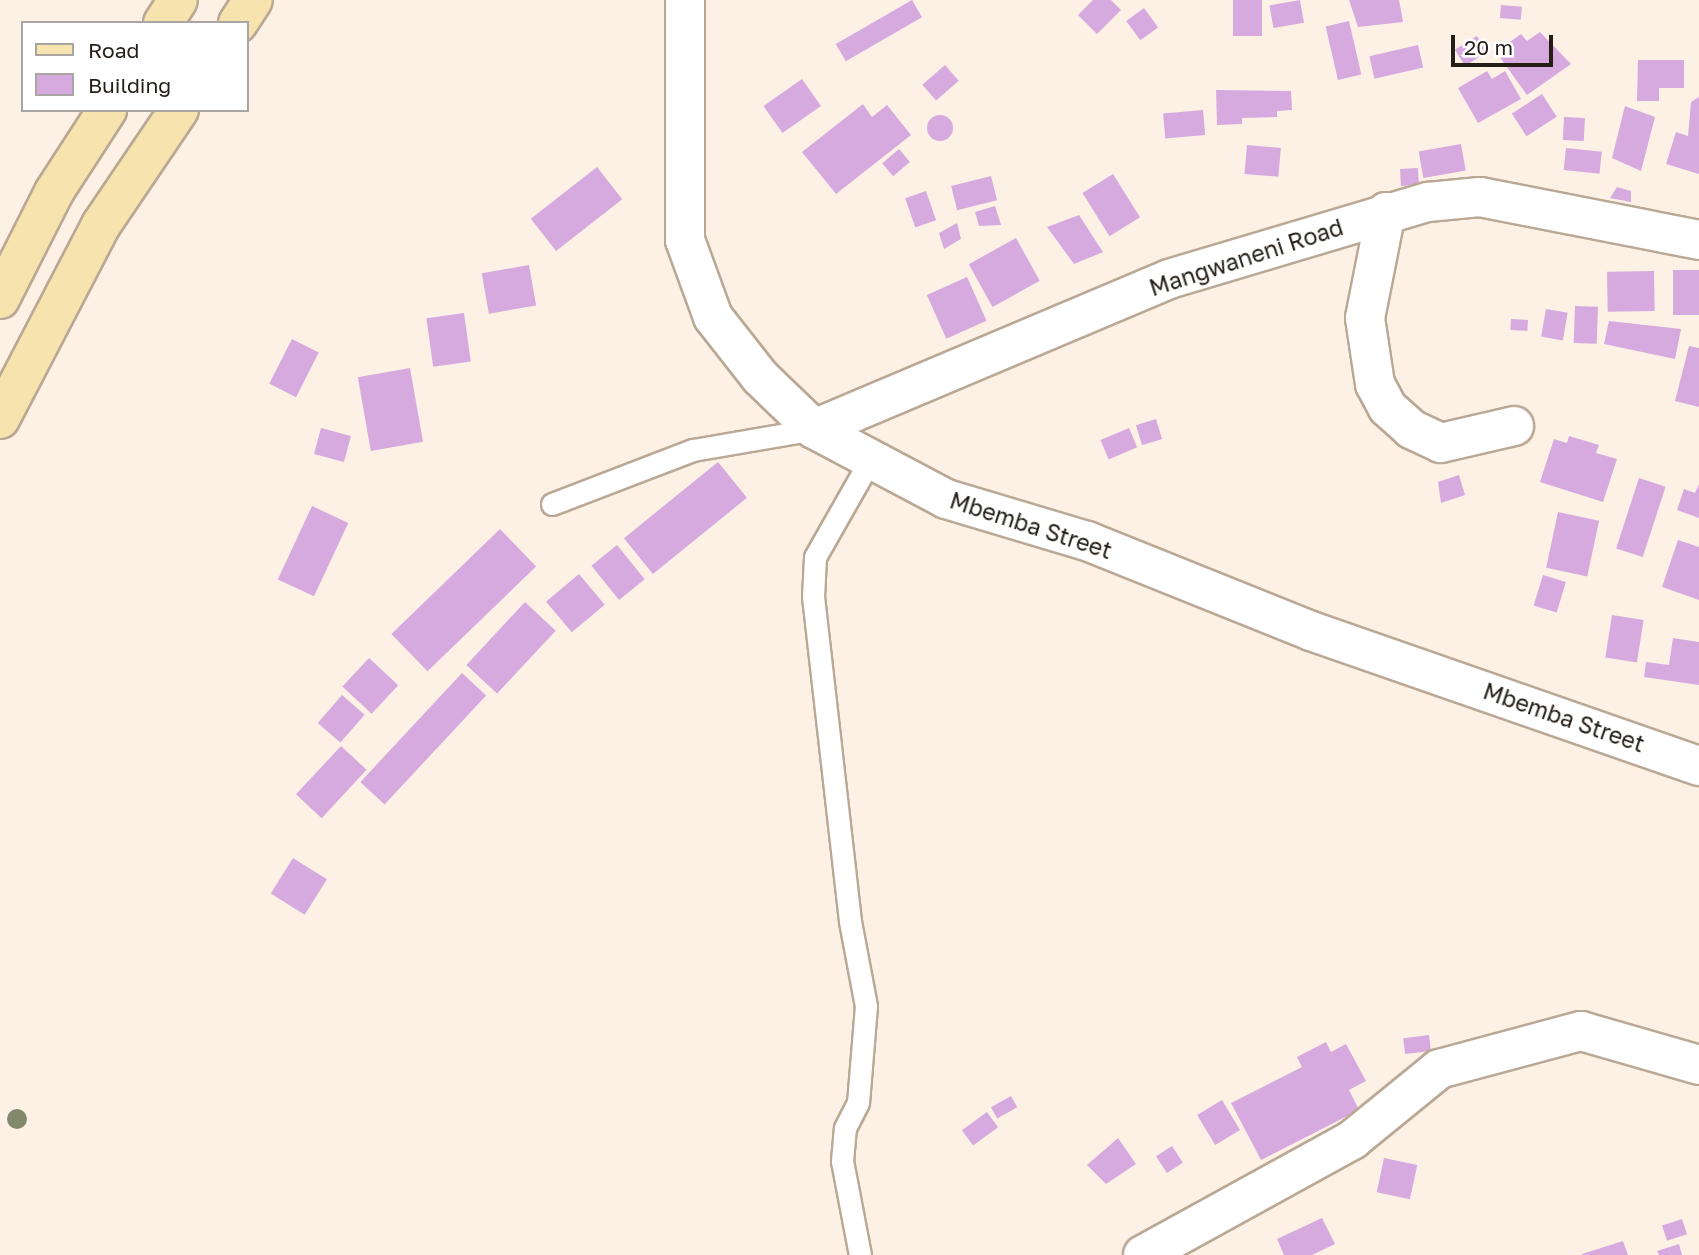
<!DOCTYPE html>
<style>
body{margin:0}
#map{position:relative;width:1699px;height:1255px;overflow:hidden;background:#fdf1e5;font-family:"Golos Text",sans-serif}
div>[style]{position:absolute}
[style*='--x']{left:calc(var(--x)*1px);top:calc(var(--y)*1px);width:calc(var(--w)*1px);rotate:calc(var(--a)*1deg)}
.building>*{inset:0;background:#d6aadf;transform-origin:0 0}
.round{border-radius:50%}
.roads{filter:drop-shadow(2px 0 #baa895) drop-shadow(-2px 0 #baa895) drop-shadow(0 2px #baa895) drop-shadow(0 -2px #baa895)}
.service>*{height:21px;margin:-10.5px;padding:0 10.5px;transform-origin:10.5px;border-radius:10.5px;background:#fff}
.minor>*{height:38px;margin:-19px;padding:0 19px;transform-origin:19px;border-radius:19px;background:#fff}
.primary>*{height:38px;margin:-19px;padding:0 19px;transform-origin:19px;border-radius:19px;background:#f6e3ad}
.trees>*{width:20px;height:20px;margin:-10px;border-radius:50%;background:#81886c}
span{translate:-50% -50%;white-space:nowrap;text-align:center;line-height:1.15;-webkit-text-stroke:5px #fff;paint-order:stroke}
.street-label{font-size:23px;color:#251e17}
.legend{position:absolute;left:21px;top:21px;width:228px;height:91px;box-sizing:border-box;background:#fff;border:2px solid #a8a5a2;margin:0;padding:9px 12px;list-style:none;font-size:21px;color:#251e17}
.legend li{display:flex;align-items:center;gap:14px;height:35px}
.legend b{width:35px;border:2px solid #a8a5a2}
.scale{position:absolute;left:1451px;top:35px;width:102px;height:32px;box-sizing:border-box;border:4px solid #251e17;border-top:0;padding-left:9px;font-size:21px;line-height:24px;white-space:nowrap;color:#251e17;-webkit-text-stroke:5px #fff;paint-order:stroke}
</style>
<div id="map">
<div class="building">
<i style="left:912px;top:0;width:20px;height:88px;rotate:60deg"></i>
<i style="clip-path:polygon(1093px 0,1111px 0,1121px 10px,1097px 34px,1078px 15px)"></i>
<i style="left:1233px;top:0;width:29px;height:36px"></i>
<i style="left:1300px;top:0;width:23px;height:31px;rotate:80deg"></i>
<i style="clip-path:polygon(1349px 0,1399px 0,1403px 22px,1358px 27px)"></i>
<i style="left:1501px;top:5px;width:21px;height:13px;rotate:5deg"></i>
<i style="left:1144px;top:8px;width:24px;height:22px;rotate:54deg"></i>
<i style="left:1349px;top:21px;width:55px;height:24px;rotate:77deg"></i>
<i style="clip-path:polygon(1540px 32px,1571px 64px,1527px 95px,1496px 52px,1521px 34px,1527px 41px)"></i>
<i style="left:1477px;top:36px;width:19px;height:26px;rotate:58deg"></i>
<i style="left:1418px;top:45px;width:23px;height:50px;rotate:77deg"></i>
<i style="clip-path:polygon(1638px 60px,1684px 60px,1684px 88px,1659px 88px,1659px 101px,1637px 101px)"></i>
<i style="left:945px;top:65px;width:21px;height:30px;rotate:49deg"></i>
<i style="clip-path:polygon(1487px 71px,1492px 79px,1505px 71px,1521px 99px,1478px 123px,1458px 88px)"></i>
<i style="left:802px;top:79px;width:33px;height:47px;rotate:55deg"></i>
<i style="clip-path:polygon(1216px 90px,1291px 91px,1292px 110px,1277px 111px,1277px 117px,1242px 118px,1242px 124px,1217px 125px)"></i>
<i style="left:1542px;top:94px;width:27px;height:36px;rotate:57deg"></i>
<i style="clip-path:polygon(1699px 97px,1699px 174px,1666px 164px,1676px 132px,1688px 136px,1691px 102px)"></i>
<i style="clip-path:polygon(863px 104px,872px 117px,887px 105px,911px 135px,836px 194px,802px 152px)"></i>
<i style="clip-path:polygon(1625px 106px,1655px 117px,1641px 171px,1612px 158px)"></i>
<i style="left:1203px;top:110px;width:25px;height:40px;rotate:85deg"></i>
<i class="round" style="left:927px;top:115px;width:26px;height:26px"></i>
<i style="left:1564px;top:117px;width:21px;height:23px;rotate:3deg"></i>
<i style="left:1461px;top:144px;width:27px;height:43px;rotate:80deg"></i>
<i style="left:1247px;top:145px;width:34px;height:29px;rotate:5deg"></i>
<i style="left:1566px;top:148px;width:36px;height:22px;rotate:6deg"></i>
<i style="left:899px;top:149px;width:17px;height:22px;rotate:50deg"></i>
<i style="left:597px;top:167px;width:41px;height:84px;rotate:52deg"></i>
<i style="left:1418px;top:168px;width:17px;height:18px;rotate:87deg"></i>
<i style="left:1113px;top:174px;width:51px;height:36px;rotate:58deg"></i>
<i style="left:991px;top:176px;width:25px;height:41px;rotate:76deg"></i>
<i style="clip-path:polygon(1617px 187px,1631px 191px,1631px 202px,1610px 198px)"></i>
<i style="left:926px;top:191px;width:31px;height:22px;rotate:71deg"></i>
<i style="clip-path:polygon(995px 206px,1001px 225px,979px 226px,975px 212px)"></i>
<i style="clip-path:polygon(1079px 215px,1103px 252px,1074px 264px,1047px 227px)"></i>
<i style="clip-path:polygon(957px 223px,961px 239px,944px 249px,939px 233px)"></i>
<i style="left:1016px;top:238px;width:49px;height:54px;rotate:61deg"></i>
<i style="left:529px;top:265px;width:41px;height:48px;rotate:80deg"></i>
<i style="left:1699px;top:270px;width:45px;height:26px;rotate:90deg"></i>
<i style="left:1654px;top:271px;width:40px;height:47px;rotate:89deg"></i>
<i style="left:967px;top:277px;width:48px;height:44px;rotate:66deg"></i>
<i style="left:1575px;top:306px;width:23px;height:37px;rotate:2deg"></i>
<i style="left:1546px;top:309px;width:22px;height:28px;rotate:10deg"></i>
<i style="left:464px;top:313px;width:49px;height:38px;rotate:82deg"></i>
<i style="left:1511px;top:319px;width:17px;height:11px;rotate:3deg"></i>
<i style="clip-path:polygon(1609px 321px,1681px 329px,1675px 359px,1604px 344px)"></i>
<i style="left:292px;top:339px;width:30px;height:50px;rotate:27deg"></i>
<i style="clip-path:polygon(1689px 346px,1699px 348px,1699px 407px,1675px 401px)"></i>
<i style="left:410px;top:368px;width:75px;height:53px;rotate:80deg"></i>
<i style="left:1156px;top:419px;width:21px;height:21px;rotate:73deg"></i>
<i style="left:321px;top:428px;width:31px;height:27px;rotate:15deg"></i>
<i style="left:1129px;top:428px;width:21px;height:31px;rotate:67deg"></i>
<i style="clip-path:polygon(1569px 436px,1599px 445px,1596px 453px,1617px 459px,1603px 502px,1540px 482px,1554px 439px,1567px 443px)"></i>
<i style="left:718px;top:462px;width:46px;height:121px;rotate:51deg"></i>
<i style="clip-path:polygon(1459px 475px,1465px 495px,1441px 503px,1438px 482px)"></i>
<i style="left:1639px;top:478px;width:28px;height:74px;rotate:18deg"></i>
<i style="clip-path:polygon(1699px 484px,1699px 518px,1677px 510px,1684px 489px,1695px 493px)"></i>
<i style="left:312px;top:506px;width:40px;height:81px;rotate:25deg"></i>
<i style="left:1558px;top:512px;width:42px;height:57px;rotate:12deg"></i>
<i style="left:500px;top:529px;width:52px;height:151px;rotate:46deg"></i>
<i style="clip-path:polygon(1678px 540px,1699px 547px,1699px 600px,1662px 587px)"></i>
<i style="left:617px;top:545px;width:44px;height:33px;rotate:51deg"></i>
<i style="left:579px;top:574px;width:40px;height:43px;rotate:50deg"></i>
<i style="left:1543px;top:575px;width:24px;height:32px;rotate:17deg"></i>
<i style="left:525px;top:602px;width:42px;height:86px;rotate:43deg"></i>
<i style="left:1612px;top:615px;width:32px;height:43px;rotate:9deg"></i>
<i style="clip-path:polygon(1673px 638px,1699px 642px,1699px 685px,1644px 677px,1646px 662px,1669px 665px)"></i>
<i style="left:369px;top:658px;width:40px;height:39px;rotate:43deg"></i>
<i style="left:462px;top:673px;width:33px;height:149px;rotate:43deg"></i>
<i style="left:342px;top:695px;width:30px;height:37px;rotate:41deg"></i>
<i style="left:341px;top:746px;width:35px;height:66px;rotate:43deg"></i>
<i style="left:293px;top:858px;width:40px;height:42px;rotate:32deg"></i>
<i style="left:1429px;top:1035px;width:16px;height:26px;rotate:83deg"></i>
<i style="clip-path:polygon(1326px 1042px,1331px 1052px,1346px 1044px,1366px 1081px,1349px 1090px,1359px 1110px,1261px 1160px,1231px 1103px,1302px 1067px,1297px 1057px)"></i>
<i style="left:1011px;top:1096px;width:13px;height:23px;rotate:61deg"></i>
<i style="left:1222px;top:1100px;width:35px;height:29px;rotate:59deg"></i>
<i style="left:987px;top:1112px;width:19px;height:31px;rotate:54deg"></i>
<i style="clip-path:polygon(1118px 1138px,1136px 1164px,1106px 1184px,1087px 1165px)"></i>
<i style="left:1172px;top:1146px;width:20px;height:19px;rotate:57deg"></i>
<i style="left:1384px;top:1158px;width:34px;height:35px;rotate:12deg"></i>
<i style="clip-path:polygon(1322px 1218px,1335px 1244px,1312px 1255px,1284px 1255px,1277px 1239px)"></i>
<i style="left:1682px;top:1219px;width:16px;height:21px;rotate:72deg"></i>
<i style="clip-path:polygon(1623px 1241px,1628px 1255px,1582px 1255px,1582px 1254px)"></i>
<i style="clip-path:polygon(1679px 1244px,1682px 1255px,1659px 1255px,1657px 1251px)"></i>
</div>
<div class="roads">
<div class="service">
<i style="--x:552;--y:504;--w:151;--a:-21"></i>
<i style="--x:693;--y:450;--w:123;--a:-9.8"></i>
<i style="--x:860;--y:1255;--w:96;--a:-100.8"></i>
<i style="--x:842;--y:1161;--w:33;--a:-85"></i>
<i style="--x:845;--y:1128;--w:28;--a:-63"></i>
<i style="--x:858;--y:1103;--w:97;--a:-85.3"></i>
<i style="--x:866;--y:1006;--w:86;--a:-100.7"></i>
<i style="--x:850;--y:921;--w:326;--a:-96.5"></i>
<i style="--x:813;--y:597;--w:40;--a:-87.1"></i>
<i style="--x:815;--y:557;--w:109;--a:-60.4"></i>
</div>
<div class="minor">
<i style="--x:685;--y:0;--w:240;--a:90"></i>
<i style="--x:685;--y:240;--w:82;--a:70"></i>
<i style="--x:713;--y:317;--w:76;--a:51.9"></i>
<i style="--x:760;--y:377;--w:75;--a:43.9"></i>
<i style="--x:814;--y:429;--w:149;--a:27.9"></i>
<i style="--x:946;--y:499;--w:147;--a:16.6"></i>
<i style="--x:1087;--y:541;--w:241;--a:21.9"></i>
<i style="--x:1311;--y:631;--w:411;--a:19.2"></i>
<i style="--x:1386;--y:212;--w:108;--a:101.2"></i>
<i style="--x:1365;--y:318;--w:67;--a:81.4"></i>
<i style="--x:1375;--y:384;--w:27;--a:62"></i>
<i style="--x:1388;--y:408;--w:31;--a:42"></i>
<i style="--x:1411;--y:429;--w:33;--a:25"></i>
<i style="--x:1441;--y:443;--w:75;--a:-13.1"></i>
<i style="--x:814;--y:429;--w:385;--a:-22.9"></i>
<i style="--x:1169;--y:279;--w:270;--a:-16.6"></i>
<i style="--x:1428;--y:202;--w:52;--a:-5.5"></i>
<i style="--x:1480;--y:197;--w:223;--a:11.1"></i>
<i style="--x:1143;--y:1255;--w:239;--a:-28.8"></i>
<i style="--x:1352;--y:1140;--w:112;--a:-39.2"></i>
<i style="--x:1439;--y:1069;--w:147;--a:-15"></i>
<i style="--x:1581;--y:1031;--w:123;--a:16.1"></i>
</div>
<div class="primary">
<i style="--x:163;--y:23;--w:27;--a:-57"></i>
<i style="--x:238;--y:23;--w:27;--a:-57"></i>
<i style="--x:0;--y:299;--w:120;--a:-63.2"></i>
<i style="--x:54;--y:192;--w:98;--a:-57.1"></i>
<i style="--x:0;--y:419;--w:219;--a:-62.5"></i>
<i style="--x:101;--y:225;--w:139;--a:-55.9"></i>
</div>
</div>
<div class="trees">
<i style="left:17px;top:1119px"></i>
</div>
<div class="street-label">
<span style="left:1246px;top:257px;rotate:-18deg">Mangwaneni Road</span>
<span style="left:1031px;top:525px;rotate:18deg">Mbemba Street</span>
<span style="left:1564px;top:717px;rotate:19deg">Mbemba Street</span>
</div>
<ul class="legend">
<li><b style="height:9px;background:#f6e3ad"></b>Road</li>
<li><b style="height:19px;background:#d6aadf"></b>Building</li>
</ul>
<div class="scale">20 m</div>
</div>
